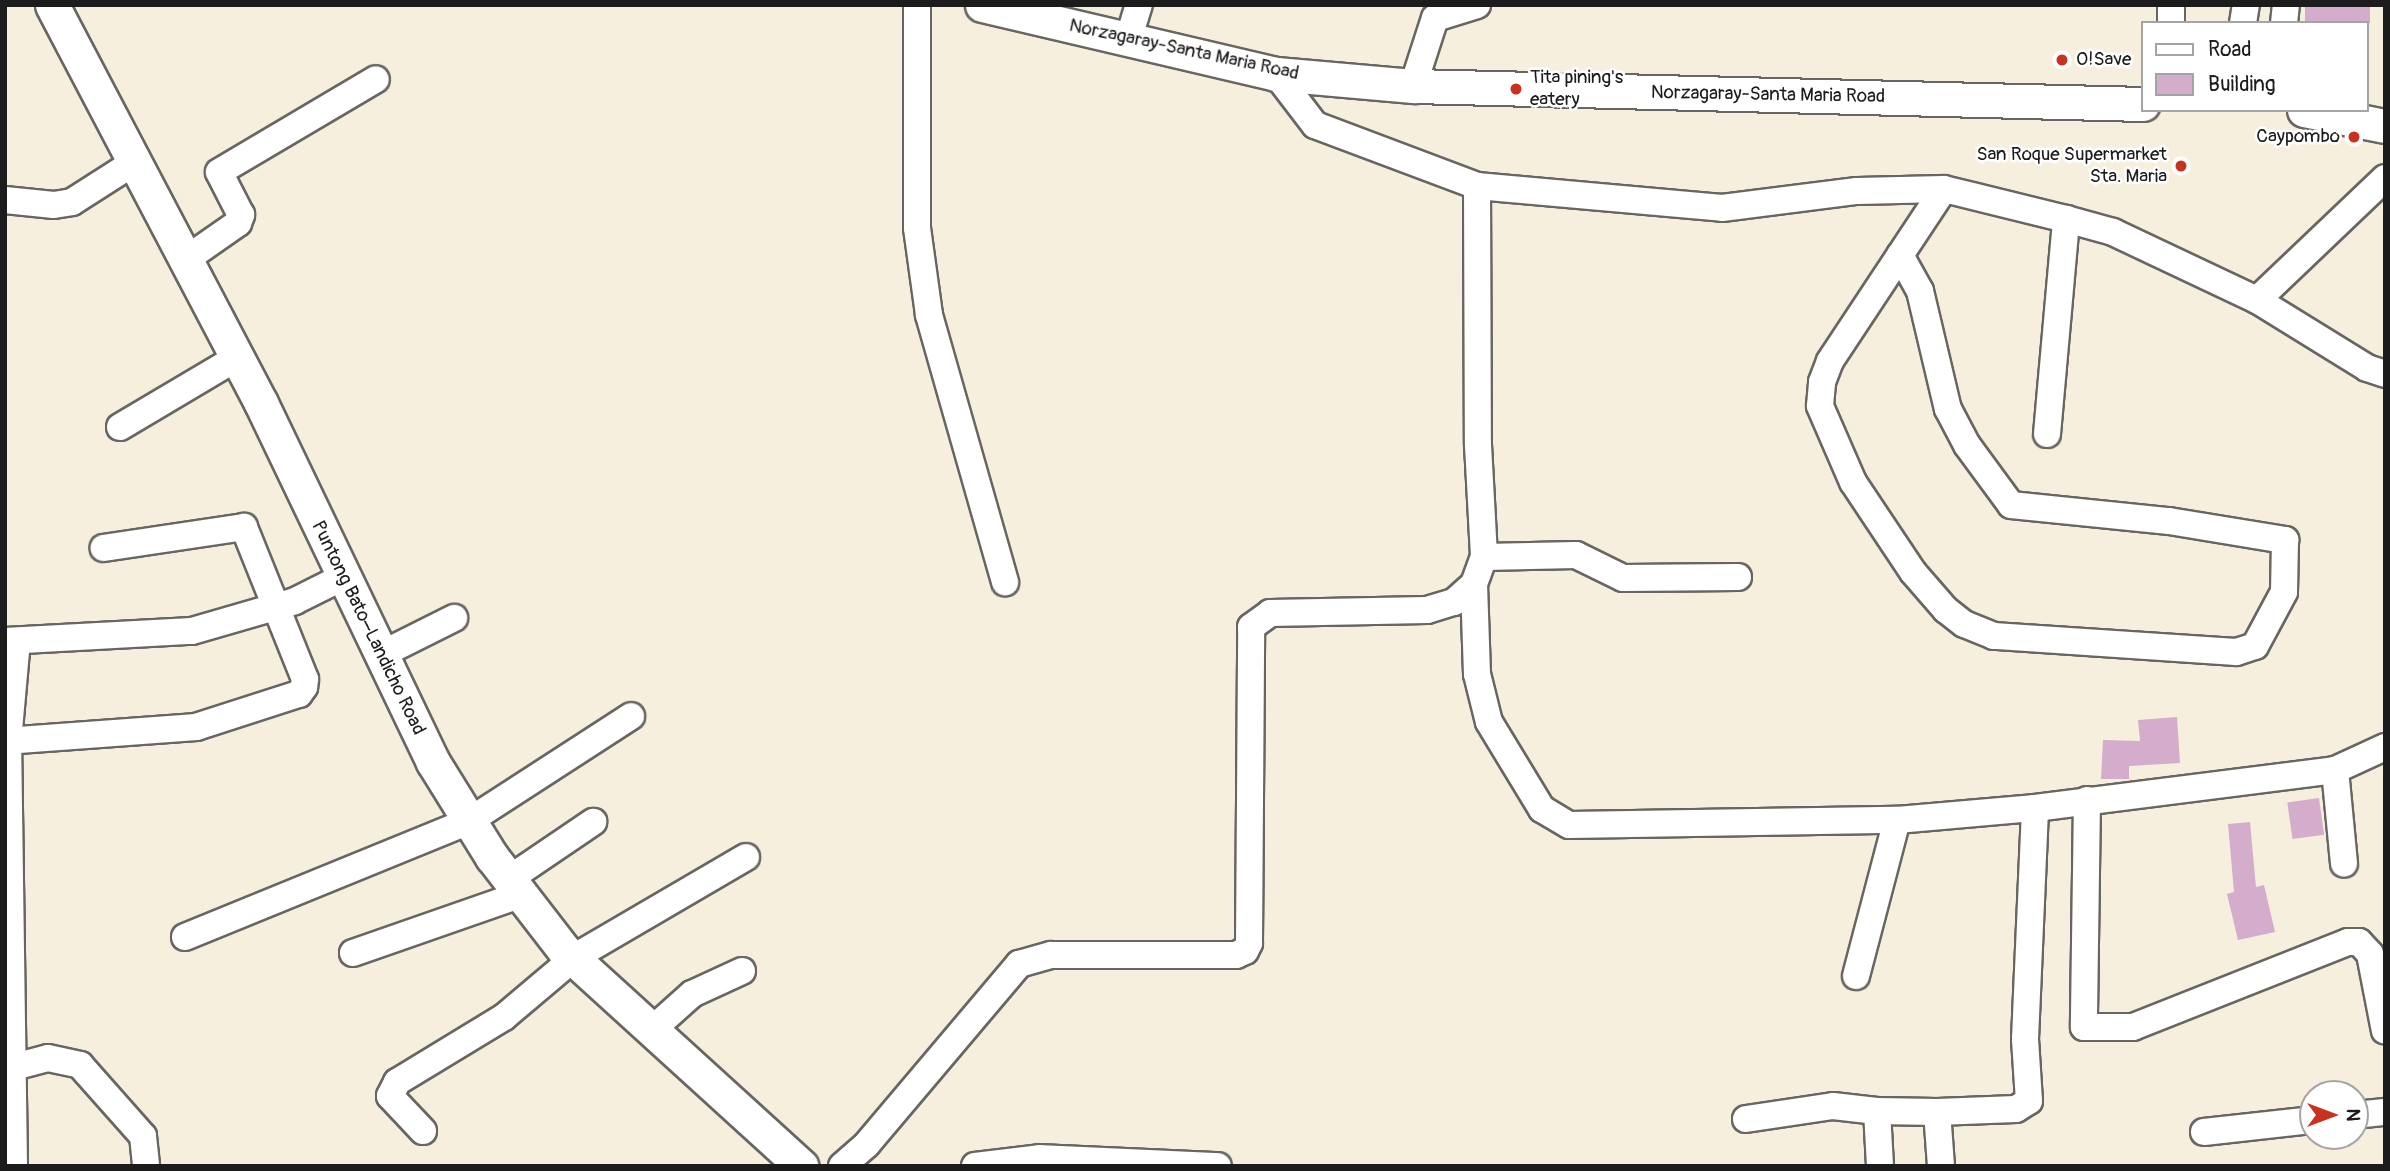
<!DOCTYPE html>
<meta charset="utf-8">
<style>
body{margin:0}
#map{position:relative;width:2390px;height:1171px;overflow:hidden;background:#f6efde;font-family:Pangolin,sans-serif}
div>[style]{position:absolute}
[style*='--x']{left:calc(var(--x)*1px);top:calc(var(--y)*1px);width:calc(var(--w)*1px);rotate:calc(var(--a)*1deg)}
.building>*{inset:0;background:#d4accc;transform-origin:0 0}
.roads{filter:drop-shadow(2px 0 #686660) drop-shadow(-2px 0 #686660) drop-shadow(0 2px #686660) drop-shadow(0 -2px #686660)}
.minor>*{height:26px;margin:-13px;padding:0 13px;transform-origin:13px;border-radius:13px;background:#fff}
.major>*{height:33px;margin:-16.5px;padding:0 16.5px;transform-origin:16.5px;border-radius:16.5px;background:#fff}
.dots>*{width:19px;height:19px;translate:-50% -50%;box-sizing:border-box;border:4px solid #fff;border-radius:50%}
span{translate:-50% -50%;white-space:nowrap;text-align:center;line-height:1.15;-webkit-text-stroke:5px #fff;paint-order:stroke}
.street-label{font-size:19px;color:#1c1c1c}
.poi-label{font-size:19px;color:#1c1c1c}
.left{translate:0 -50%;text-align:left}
.right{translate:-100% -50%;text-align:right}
.frame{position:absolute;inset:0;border:7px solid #1c1c1c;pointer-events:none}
.legend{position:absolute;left:2141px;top:21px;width:228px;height:91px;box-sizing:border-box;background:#fff;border:2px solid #a4a4a4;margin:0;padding:9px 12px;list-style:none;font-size:21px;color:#1c1c1c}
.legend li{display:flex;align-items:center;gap:14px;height:35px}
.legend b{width:35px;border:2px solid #a4a4a4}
.north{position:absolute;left:2299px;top:1080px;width:70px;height:70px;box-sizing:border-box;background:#fff;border:2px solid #a4a4a4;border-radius:50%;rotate:90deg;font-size:19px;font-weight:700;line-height:28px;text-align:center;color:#1c1c1c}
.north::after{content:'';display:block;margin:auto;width:24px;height:32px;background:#c8321e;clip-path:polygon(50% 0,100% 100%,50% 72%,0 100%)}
</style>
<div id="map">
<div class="building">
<i style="left:2305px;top:5px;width:65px;height:18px"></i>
<i style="clip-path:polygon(2177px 717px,2180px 763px,2129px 766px,2129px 779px,2101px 779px,2103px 740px,2140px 741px,2138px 720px)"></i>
<i style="left:2319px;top:798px;width:37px;height:32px;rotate:82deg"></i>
<i style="clip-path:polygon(2250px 822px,2256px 887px,2264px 885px,2275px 932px,2238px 940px,2227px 894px,2234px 892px,2228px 824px)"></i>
</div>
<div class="roads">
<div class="minor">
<i style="--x:917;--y:5;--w:223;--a:90"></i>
<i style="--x:917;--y:228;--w:88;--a:82.1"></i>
<i style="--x:929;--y:315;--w:278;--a:74.1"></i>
<i style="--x:2171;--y:5;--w:18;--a:90"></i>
<i style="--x:2243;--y:23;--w:18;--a:-81"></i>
<i style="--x:2284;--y:23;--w:18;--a:-84"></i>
<i style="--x:1129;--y:37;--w:34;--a:-73"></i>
<i style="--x:1276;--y:74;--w:64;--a:52.6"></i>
<i style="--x:1315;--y:125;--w:173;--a:20.6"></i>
<i style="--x:1477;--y:186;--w:246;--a:5.1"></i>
<i style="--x:1722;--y:208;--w:136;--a:-7.2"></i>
<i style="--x:1857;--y:191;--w:87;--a:-1.3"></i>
<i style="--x:1944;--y:189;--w:126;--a:13.8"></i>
<i style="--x:2066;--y:219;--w:49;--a:15.5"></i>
<i style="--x:2113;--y:232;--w:159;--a:25.3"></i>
<i style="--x:2257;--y:300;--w:129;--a:31.7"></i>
<i style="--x:2367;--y:368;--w:19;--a:18"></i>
<i style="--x:1413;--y:86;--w:71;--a:-72.1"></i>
<i style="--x:1435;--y:18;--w:44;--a:-17.2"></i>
<i style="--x:1477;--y:186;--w:259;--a:89.8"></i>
<i style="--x:1478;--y:445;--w:112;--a:86.9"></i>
<i style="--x:1484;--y:557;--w:92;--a:-1.2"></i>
<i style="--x:1576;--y:555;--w:52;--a:26.1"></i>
<i style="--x:1623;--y:578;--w:115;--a:-0.5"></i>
<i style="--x:5;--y:200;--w:49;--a:5.8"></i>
<i style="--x:54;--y:205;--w:18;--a:-9"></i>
<i style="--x:72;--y:202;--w:72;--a:-32.6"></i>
<i style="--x:1900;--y:255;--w:41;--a:60.9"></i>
<i style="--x:1920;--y:291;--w:121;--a:76.7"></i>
<i style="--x:1948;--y:409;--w:41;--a:62.2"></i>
<i style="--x:1967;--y:445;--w:74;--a:53.7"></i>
<i style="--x:2011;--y:505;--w:159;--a:5.8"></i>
<i style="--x:2169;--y:521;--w:118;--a:9.3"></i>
<i style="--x:2285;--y:540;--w:52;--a:91.1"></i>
<i style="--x:2284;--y:592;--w:61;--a:118.2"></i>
<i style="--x:2255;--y:646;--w:20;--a:162"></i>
<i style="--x:2236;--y:652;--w:243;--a:-176.2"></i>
<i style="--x:1994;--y:636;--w:32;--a:-158"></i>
<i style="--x:1964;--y:624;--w:23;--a:-142"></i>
<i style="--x:1946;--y:610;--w:50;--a:-131"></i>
<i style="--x:1913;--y:572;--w:108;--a:-123.7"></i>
<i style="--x:1853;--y:482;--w:83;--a:-113.5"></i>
<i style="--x:1820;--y:406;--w:24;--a:-85"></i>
<i style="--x:1822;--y:382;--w:22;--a:-69"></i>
<i style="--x:1830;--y:361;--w:206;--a:-56.5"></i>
<i style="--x:185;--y:260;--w:65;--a:-34.9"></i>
<i style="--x:238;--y:223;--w:9;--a:-69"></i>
<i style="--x:241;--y:215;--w:48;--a:-117.1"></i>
<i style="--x:219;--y:172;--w:182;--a:-30.6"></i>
<i style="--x:2257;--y:300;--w:177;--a:-43.6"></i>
<i style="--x:120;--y:427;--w:137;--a:-30.7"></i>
<i style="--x:2047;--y:434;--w:216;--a:-84.9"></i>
<i style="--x:1474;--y:584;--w:90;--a:88.1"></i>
<i style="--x:1477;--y:674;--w:49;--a:76"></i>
<i style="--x:1489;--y:722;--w:102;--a:58.7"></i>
<i style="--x:1542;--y:809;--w:31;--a:31"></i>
<i style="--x:1569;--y:825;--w:328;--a:-0.9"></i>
<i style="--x:1897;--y:820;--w:139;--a:-5"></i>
<i style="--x:2035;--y:808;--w:302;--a:-7.2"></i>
<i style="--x:2335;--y:770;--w:55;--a:-24.7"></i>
<i style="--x:5;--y:641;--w:187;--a:-3.1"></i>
<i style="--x:192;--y:631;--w:107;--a:-16.2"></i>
<i style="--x:295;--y:601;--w:54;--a:-26.6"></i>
<i style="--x:380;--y:655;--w:83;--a:-26.6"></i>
<i style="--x:5;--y:741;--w:192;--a:-4.2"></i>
<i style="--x:196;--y:727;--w:108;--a:-17.8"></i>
<i style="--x:299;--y:694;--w:9;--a:-54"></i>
<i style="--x:304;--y:687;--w:8;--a:-83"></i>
<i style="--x:305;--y:679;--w:164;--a:-111.9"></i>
<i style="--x:244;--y:527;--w:142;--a:171.5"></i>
<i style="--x:2335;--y:770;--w:94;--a:84.5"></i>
<i style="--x:2087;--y:800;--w:227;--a:90.8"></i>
<i style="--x:2084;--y:1027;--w:49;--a:0"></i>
<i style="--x:2133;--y:1027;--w:231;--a:-21.6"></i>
<i style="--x:2348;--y:942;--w:11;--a:0"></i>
<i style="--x:2359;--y:942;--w:16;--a:47"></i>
<i style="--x:2370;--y:954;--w:78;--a:79"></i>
<i style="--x:509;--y:879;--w:102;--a:-34.2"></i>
<i style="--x:185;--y:937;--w:307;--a:-22.2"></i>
<i style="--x:469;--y:821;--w:193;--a:-32.9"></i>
<i style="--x:353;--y:953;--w:177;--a:-19.2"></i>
<i style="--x:1856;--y:976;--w:161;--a:-75.3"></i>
<i style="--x:654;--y:1028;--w:51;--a:-41.8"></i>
<i style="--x:692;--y:994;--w:55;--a:-24.7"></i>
<i style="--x:14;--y:1067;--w:35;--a:-15"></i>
<i style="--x:48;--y:1058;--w:33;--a:12"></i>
<i style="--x:80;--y:1065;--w:95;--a:48.4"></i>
<i style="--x:143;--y:1136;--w:30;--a:84"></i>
<i style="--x:2355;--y:1115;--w:30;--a:-6"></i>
<i style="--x:1746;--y:1119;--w:88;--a:-8.5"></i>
<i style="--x:1833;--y:1106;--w:44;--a:6.5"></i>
<i style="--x:423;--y:1131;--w:48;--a:-133.3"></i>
<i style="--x:390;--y:1096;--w:16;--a:-63"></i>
<i style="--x:397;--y:1082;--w:125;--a:-31.3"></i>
<i style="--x:504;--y:1017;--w:93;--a:-40.2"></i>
<i style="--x:575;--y:957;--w:198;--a:-30.3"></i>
<i style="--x:2204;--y:1132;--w:110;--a:-6.3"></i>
<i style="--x:14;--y:1166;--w:425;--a:-90.8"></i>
<i style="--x:8;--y:741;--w:100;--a:-84.9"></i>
<i style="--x:842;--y:1166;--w:33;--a:-41"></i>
<i style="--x:867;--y:1144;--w:236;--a:-49.8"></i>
<i style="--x:1019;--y:964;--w:33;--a:-16"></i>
<i style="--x:1051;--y:955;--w:185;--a:0"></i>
<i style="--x:1236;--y:955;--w:10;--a:-24"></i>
<i style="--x:1245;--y:951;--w:9;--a:-63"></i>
<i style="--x:1249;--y:943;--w:316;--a:-89.6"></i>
<i style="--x:1251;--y:627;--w:24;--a:-36"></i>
<i style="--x:1270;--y:613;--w:157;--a:-1.1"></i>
<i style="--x:1427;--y:610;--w:28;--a:-17"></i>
<i style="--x:1454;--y:602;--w:27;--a:-42"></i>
<i style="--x:1474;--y:584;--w:29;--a:-70"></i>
<i style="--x:975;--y:1166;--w:65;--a:-7"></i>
<i style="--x:1040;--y:1158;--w:178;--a:2.6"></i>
<i style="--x:1880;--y:1166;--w:55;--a:-93.1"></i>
<i style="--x:1877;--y:1111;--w:60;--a:1"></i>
<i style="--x:1941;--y:1166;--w:54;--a:-94.2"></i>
<i style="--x:1937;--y:1112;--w:79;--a:-2.2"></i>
<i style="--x:2016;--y:1109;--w:15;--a:-32"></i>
<i style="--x:2029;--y:1101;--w:62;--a:-93.7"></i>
<i style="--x:2025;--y:1039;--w:231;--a:-87.5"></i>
</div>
<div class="major">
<i style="--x:52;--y:5;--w:450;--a:62.3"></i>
<i style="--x:261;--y:403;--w:398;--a:64.4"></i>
<i style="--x:433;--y:762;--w:112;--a:58.2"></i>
<i style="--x:492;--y:857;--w:118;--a:52.3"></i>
<i style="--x:564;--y:950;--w:321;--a:42.3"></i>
<i style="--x:982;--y:5;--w:302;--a:13.2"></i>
<i style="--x:1276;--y:74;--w:138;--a:5"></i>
<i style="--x:1413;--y:86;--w:730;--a:1.41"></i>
<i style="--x:2304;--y:110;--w:83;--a:11.2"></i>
</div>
</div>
<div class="dots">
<i style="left:2062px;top:60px;background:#c8321e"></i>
<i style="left:1516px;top:89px;background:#c8321e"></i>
<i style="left:2354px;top:137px;background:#c8321e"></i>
<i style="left:2181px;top:166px;background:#c8321e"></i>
</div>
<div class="street-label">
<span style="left:1184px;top:50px;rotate:12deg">Norzagaray-Santa Maria Road</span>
<span style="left:1768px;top:95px;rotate:1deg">Norzagaray-Santa Maria Road</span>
<span style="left:368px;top:628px;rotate:64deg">Puntong Bato–Landicho Road</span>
</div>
<div class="poi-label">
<span class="left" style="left:2076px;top:60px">O!Save</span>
<span class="left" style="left:1530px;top:89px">Tita pining's<br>eatery</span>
<span class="right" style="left:2340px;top:137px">Caypombo</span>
<span class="right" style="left:2167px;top:166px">San Roque Supermarket<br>Sta. Maria</span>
</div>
<div class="frame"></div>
<ul class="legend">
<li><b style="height:9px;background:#fff"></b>Road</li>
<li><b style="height:19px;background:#d4accc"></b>Building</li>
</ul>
<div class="north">N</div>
</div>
